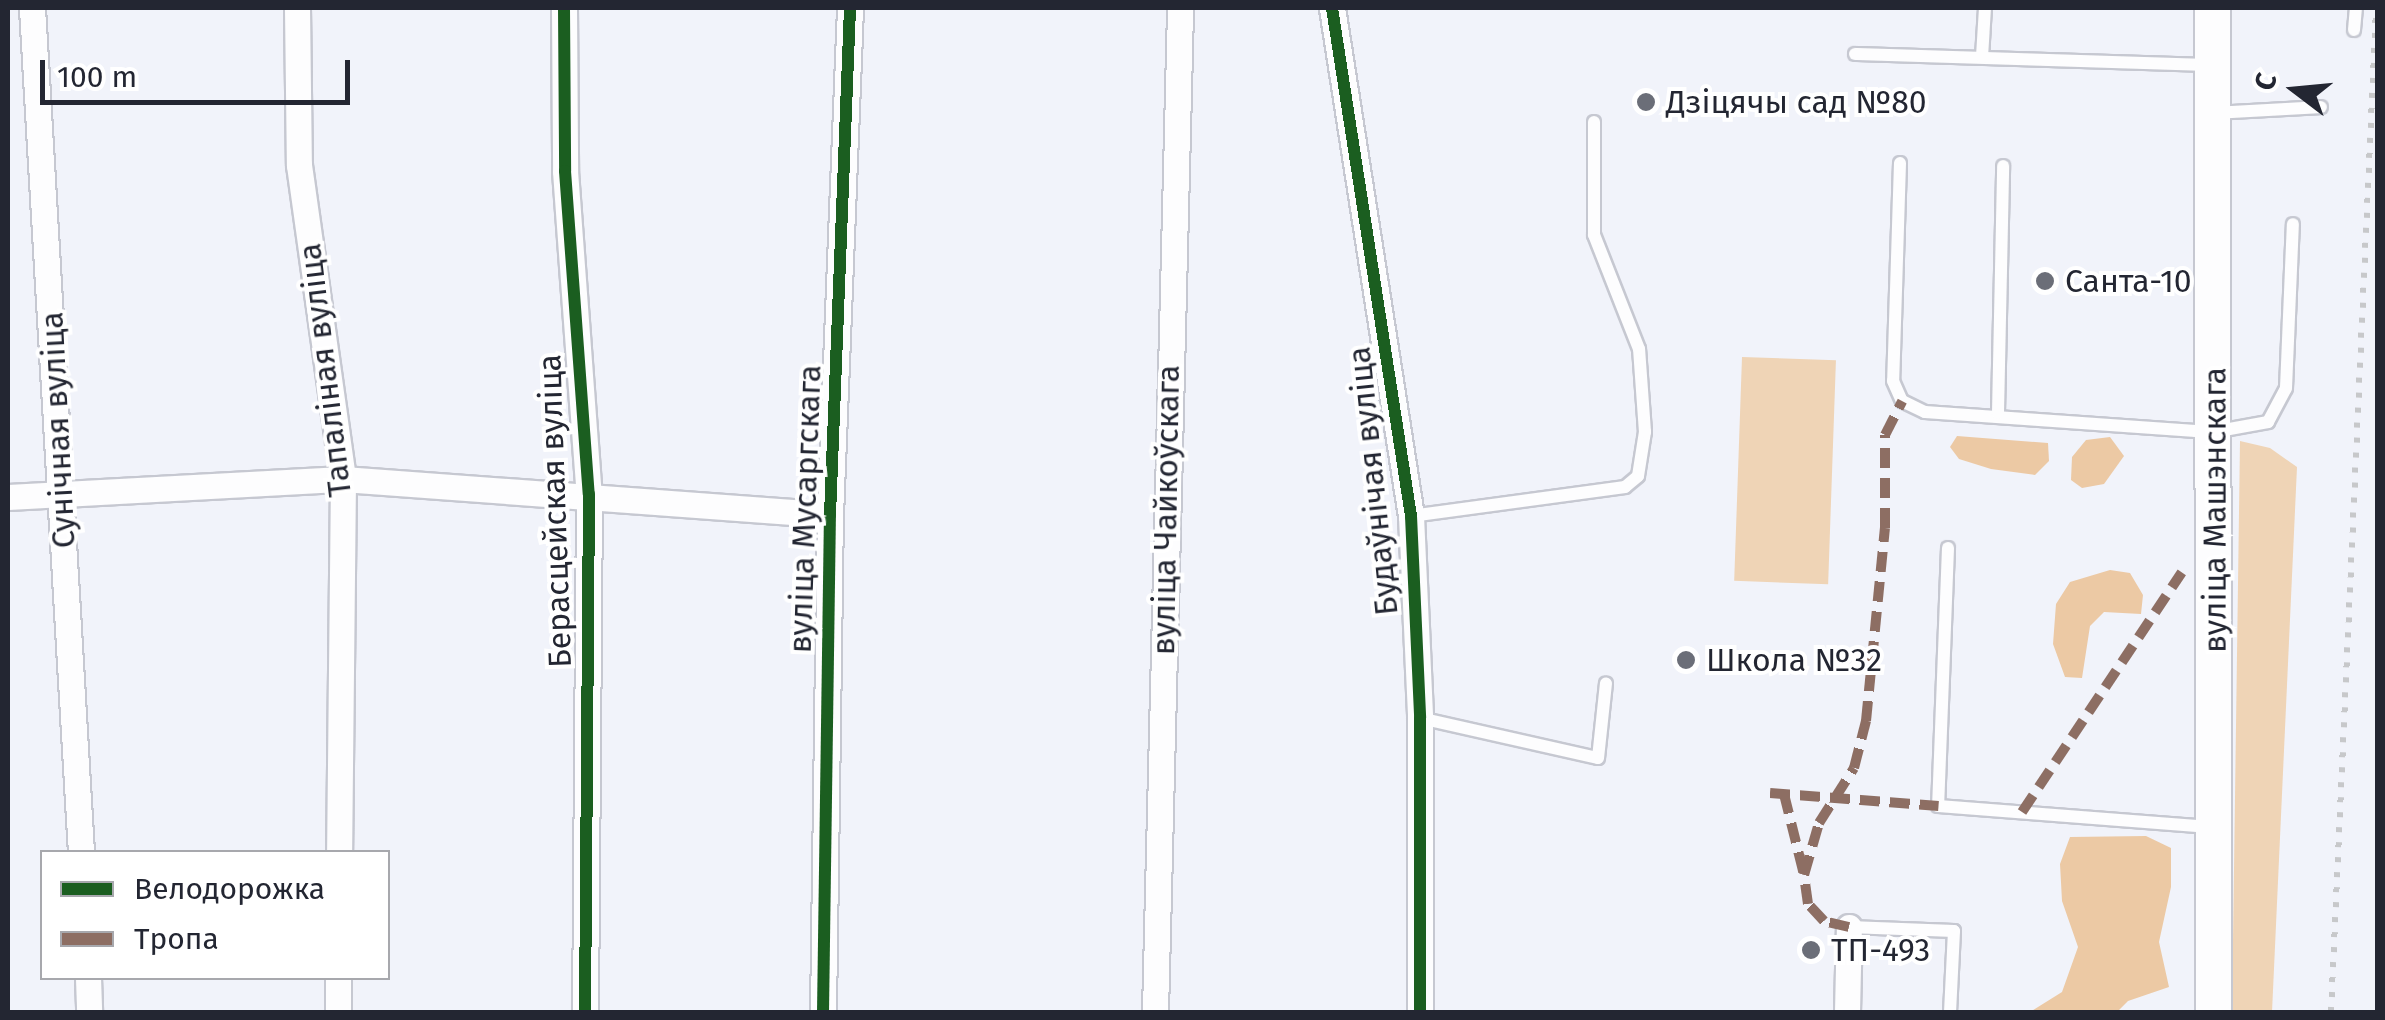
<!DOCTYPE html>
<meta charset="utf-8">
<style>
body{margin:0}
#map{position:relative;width:2385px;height:1020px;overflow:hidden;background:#f1f3fa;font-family:"Fira Sans",sans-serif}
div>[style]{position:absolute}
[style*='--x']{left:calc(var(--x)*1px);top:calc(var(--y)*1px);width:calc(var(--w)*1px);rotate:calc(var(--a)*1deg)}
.green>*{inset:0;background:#efd4b6;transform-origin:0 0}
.forest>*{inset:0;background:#ecc9a4}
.roads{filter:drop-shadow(2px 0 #c6c8d1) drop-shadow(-2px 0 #c6c8d1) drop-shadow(0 2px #c6c8d1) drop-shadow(0 -2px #c6c8d1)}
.lane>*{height:12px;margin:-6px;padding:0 6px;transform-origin:6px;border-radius:6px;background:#fdfdfe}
.street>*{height:25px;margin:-12.5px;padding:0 12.5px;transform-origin:12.5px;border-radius:12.5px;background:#fdfdfe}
.secondary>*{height:35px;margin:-17.5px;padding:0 17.5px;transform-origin:17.5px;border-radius:17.5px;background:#fdfdfe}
.rail>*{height:6px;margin-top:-3px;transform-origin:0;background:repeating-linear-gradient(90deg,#c7c8ca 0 5px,transparent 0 15px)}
.quiet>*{height:10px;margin-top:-5px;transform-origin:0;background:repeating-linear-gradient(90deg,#8d6e63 0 20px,transparent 0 30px)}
.cycleway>*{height:12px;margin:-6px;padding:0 6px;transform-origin:6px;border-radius:6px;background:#1b5e20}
.dots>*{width:28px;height:28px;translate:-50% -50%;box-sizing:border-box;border:5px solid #fff;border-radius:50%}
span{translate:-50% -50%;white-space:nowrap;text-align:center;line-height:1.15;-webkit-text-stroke:8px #fff;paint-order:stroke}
.poi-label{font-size:32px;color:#232632}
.left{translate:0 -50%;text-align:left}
.street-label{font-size:32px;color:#232632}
.frame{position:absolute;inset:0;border:10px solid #232632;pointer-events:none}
.legend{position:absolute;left:40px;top:850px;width:350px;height:130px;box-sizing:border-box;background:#fff;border:2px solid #a7a8ad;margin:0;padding:12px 18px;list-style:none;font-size:30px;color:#232632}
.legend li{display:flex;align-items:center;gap:20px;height:50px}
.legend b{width:50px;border:2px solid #a7a8ad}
.north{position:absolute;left:2245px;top:40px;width:100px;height:100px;-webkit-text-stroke:8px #fff;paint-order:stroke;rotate:286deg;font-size:28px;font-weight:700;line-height:40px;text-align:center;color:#232632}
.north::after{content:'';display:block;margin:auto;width:35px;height:45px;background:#232632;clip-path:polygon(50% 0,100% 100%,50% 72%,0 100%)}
.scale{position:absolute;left:40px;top:60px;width:310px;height:45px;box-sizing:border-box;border:5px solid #232632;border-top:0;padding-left:12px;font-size:30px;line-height:35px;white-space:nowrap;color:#232632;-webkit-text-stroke:8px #fff;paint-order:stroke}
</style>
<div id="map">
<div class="green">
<i style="left:1742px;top:357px;width:94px;height:224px;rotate:2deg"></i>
<i style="clip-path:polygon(2240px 441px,2270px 448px,2297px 467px,2272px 1012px,2232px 1012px)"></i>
</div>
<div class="forest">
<i style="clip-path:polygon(1957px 436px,2048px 443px,2049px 461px,2035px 475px,1991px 469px,1959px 459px,1950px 447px)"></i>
<i style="clip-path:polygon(2110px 437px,2124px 456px,2104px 484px,2082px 488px,2071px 480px,2072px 457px,2086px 440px)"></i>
<i style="clip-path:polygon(2110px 570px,2130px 573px,2143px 595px,2141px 614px,2104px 612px,2090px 626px,2082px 678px,2065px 677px,2053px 644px,2056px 604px,2070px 582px)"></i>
<i style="clip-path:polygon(2146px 836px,2171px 848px,2171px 887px,2159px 942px,2169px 987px,2128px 1001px,2117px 1012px,2030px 1012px,2062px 992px,2078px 947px,2062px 901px,2060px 864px,2070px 837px)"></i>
</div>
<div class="roads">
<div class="lane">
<i style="--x:2354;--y:30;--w:22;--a:-85"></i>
<i style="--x:1855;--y:54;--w:355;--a:1.8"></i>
<i style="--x:1982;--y:57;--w:49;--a:-86.5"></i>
<i style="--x:2215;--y:113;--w:106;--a:-3.2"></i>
<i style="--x:1900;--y:163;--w:218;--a:91.8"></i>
<i style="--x:1893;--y:381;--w:22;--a:66"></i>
<i style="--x:1902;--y:401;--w:25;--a:26"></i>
<i style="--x:1925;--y:412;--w:289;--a:4"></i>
<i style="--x:2213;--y:432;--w:56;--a:-10.3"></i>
<i style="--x:2268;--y:422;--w:38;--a:-62"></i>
<i style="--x:2286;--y:388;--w:164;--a:-87.6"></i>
<i style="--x:1998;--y:413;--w:247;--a:-88.8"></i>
<i style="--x:1411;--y:516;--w:216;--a:-7.7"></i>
<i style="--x:1625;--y:487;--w:17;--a:-40"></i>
<i style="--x:1638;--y:476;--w:45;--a:-81"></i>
<i style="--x:1645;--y:432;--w:83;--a:-94.1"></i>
<i style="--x:1639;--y:349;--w:123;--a:-111.5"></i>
<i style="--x:1594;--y:235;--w:113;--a:-90"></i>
<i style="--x:1948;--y:548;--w:258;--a:92.2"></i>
<i style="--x:1938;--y:806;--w:273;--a:4.4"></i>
<i style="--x:1420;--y:718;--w:182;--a:12.7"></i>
<i style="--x:1598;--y:758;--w:75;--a:-83.9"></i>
<i style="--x:1849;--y:927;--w:105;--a:2.2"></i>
<i style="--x:1954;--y:931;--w:81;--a:92.8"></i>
</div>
<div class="street">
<i style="--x:32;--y:8;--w:845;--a:86.68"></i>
<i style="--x:297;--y:8;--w:157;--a:89.3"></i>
<i style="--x:299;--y:165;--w:317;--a:82"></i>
<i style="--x:343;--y:479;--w:373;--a:90.6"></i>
<i style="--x:564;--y:8;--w:163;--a:89.6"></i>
<i style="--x:565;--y:171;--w:324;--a:85.8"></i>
<i style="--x:589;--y:494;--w:518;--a:90.44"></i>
<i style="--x:1332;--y:8;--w:514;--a:81.16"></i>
<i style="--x:1411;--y:516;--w:202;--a:87.4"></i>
<i style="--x:1420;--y:718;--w:294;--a:90"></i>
<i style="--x:8;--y:497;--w:335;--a:-3.1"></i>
<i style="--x:343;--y:479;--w:488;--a:4.2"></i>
<i style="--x:88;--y:978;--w:34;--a:88"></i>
<i style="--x:338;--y:978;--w:34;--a:90"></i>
<i style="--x:823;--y:1012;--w:497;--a:-89.2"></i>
<i style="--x:830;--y:515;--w:507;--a:-87.74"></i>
<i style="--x:1155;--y:1012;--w:1004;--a:-88.57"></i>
<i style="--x:1847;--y:1012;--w:85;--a:-88.7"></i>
</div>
<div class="secondary">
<i style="--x:2212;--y:8;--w:1004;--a:89.94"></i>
</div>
</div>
<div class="rail">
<i style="--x:2331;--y:1012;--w:1005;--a:-87.43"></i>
</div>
<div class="quiet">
<i style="--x:1770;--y:793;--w:169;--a:4.4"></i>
<i style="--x:1784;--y:794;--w:83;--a:76.1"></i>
<i style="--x:2022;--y:812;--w:288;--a:-56.3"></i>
<i style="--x:1849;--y:927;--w:26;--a:-167"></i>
<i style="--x:1824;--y:921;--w:23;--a:-133"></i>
<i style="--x:1808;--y:904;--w:29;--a:-98"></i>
<i style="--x:1804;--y:875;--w:54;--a:-73.9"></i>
<i style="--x:1819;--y:823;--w:65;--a:-57.5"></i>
<i style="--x:1854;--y:768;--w:49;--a:-75.7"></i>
<i style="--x:1866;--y:721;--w:194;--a:-84.4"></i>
<i style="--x:1885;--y:528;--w:93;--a:-90"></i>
<i style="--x:1885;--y:435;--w:38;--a:-63"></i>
</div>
<div class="cycleway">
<i style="--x:564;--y:8;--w:163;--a:89.6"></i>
<i style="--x:565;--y:171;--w:324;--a:85.8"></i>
<i style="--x:589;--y:494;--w:518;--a:90.44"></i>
<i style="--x:1332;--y:8;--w:514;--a:81.16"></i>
<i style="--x:1411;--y:516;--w:202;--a:87.4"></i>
<i style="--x:1420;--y:718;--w:294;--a:90"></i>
<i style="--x:823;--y:1012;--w:497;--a:-89.2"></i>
<i style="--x:830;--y:515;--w:507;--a:-87.74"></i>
</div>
<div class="dots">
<i style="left:1646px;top:102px;background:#6b6e78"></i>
<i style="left:2045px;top:281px;background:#6b6e78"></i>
<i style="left:1686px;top:660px;background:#6b6e78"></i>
<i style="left:1811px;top:950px;background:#6b6e78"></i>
</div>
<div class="poi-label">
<span class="left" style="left:1666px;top:102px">Дзіцячы сад №80</span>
<span class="left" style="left:2065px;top:281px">Санта-10</span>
<span class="left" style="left:1706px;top:660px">Школа №32</span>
<span class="left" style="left:1831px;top:950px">ТП-493</span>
</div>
<div class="street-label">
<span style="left:325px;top:370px;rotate:-97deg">Тапаліная вуліца</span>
<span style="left:58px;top:430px;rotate:-93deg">Сунічная вуліца</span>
<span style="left:1373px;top:481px;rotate:-96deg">Будаўнічая вуліца</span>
<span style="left:805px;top:509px;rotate:-88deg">вуліца Мусаргскага</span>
<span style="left:1166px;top:510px;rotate:-89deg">вуліца Чайкоўскага</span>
<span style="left:2215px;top:510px;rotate:-90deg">вуліца Машэнскага</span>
<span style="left:555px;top:511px;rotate:-92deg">Берасцейская вуліца</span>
</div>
<div class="frame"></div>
<ul class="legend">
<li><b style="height:12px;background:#1b5e20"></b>Велодорожка</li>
<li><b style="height:12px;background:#8d6e63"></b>Тропа</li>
</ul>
<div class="north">С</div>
<div class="scale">100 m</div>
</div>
